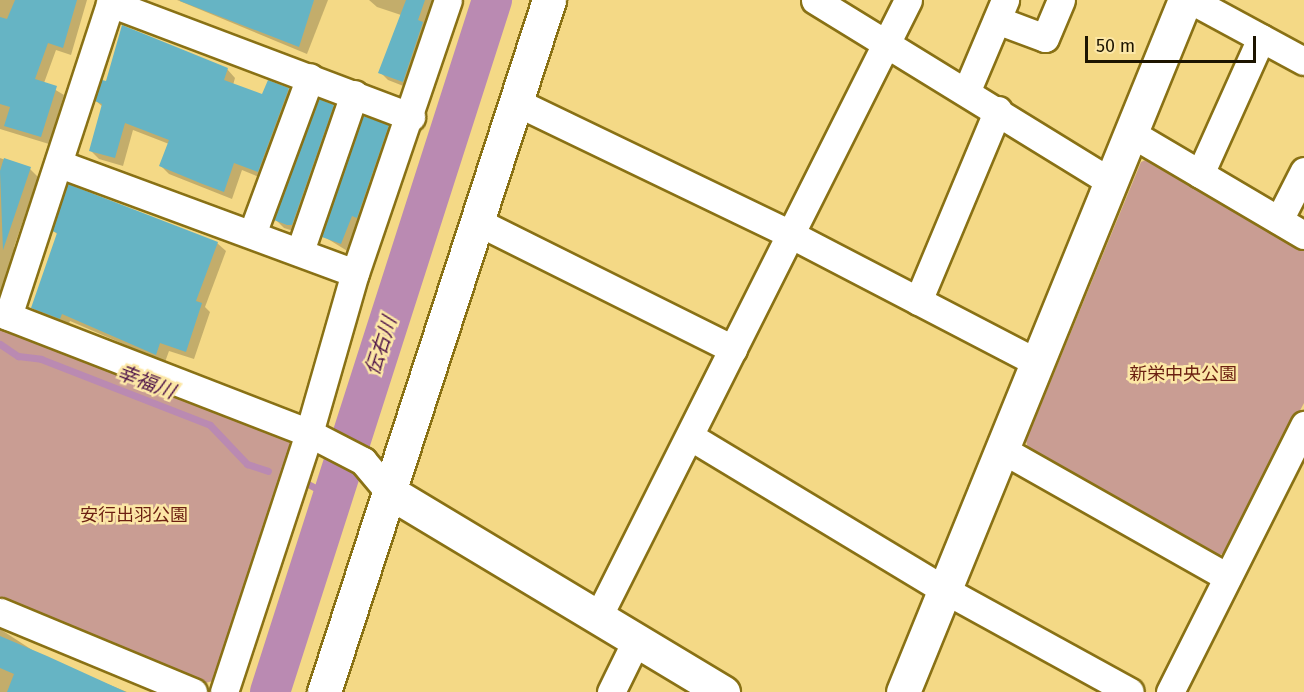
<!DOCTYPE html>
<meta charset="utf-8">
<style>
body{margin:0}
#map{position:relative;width:1304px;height:692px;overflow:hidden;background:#f4d986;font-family:"Fira Sans","Noto Sans JP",sans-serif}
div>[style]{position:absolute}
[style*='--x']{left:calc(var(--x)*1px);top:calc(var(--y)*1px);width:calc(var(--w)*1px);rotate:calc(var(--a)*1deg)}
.green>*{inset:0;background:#c99d93}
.shadow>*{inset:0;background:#0003}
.stream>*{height:7px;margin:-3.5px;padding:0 3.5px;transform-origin:3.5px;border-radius:3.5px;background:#ba8ab2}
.river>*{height:40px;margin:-20px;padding:0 20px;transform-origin:20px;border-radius:20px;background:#ba8ab2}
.building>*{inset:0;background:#66b4c4}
.roads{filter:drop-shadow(2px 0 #897115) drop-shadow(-2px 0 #897115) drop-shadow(0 2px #897115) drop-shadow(0 -2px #897115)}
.street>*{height:27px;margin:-13.5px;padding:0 13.5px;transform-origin:13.5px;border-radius:13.5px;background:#fff}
.secondary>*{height:33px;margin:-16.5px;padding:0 16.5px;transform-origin:16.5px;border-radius:16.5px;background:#fff}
span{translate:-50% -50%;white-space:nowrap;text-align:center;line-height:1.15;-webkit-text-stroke:5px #fce7a6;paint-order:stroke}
.park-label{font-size:18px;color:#6b1f11}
.water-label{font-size:20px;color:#4f1549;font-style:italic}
.scale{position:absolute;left:1085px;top:36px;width:171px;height:27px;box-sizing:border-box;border:3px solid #1c1400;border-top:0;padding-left:8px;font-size:18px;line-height:21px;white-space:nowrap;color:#1c1400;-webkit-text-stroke:4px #fce7a6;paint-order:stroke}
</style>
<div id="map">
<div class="green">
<i style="clip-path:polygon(1150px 158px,1304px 246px,1304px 403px,1225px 553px,1214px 557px,1029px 452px,1026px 441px,1141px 162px)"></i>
<i style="clip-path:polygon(0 325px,285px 434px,294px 453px,220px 679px,202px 684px,0 598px)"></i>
</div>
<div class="shadow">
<i style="clip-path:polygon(0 0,87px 0,71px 55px,56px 50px,44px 83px,64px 95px,49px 144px,0 129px)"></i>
<i style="clip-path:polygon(177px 0,328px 0,307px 54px)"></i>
<i style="clip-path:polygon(369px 0,435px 0,411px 89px,388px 80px,380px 72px,401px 15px,377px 7px)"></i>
<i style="clip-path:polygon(227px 69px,235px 78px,233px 85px,263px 96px,288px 89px,297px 97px,266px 180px,242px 170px,232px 199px,169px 174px,161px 166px,169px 144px,133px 130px,123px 166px,99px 159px,91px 151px,103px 107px,96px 101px)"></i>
<i style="clip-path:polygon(333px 106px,341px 114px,300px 233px,284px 228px,276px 220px)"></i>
<i style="clip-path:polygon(388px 127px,396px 135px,349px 252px,323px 236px)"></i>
<i style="clip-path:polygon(0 158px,30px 169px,38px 177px,14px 247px,18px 251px,5px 293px,0 291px)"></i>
<i style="clip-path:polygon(54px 231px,217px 243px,226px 251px,205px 307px,210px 312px,194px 359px,169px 351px,165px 362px,70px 321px,68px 326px,41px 316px,33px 308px,58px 235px)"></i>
<i style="clip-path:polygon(0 629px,46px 659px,127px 692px,0 692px)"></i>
</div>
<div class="stream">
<i style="--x:0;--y:344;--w:22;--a:34"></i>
<i style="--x:18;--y:356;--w:23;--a:7"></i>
<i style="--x:41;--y:359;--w:181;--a:21.3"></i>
<i style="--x:210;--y:425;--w:54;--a:46.5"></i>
<i style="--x:247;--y:464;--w:22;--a:18"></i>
<i style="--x:308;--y:484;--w:27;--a:28"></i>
</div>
<div class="river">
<i style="--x:270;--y:692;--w:727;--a:-72.21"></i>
</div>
<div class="building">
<i style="clip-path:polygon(15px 0,77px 0,63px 48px,48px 43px,35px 79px,57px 86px,41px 137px,4px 126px,10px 107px,0 104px,0 17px,7px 19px)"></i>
<i style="clip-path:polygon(314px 0,299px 47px,180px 1px,180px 0)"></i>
<i style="clip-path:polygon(406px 0,425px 0,418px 20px,423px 22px,403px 82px,378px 73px)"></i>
<i style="clip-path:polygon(122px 25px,228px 68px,224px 80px,262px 94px,268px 80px,289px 88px,258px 172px,234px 163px,224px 192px,200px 183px,159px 166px,169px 140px,125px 123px,115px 158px,89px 151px,102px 104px,95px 101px,102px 80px,106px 81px)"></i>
<i style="clip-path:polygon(319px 99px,334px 105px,292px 225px,287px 225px,274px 220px)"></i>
<i style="clip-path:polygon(363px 116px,389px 125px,357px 218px,352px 216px,341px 244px,322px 237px)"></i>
<i style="clip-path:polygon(4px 158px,31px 167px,3px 250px,0 171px)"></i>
<i style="clip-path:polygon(68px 184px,218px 242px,196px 301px,202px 303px,186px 352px,160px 343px,156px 355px,62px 314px,60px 319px,31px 308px,57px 233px,52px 231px)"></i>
<i style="clip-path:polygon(0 636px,47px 656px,126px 692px,7px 692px,14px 674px,0 668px)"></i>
</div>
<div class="roads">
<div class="street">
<i style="--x:815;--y:0;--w:345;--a:31.6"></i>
<i style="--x:1191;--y:0;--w:128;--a:28.4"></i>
<i style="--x:110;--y:3;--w:322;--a:20.7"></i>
<i style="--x:997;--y:20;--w:51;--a:20.6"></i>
<i style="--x:1045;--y:38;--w:41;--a:-67.2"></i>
<i style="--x:967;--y:90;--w:98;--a:-67.1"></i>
<i style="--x:516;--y:102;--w:302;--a:25.7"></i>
<i style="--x:788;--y:233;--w:280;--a:27.5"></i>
<i style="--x:1129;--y:132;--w:203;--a:30.5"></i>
<i style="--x:60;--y:164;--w:314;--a:20.3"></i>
<i style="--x:1200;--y:174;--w:149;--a:-65.8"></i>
<i style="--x:1279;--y:220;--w:55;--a:-63"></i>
<i style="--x:478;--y:222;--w:285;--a:26.5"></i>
<i style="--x:252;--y:234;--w:167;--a:-69.7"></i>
<i style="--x:300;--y:251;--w:166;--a:-71"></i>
<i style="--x:918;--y:301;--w:207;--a:-67.3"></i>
<i style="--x:0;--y:313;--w:331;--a:21.2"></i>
<i style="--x:309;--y:433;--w:61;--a:27.4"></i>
<i style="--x:363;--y:461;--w:39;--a:50"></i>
<i style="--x:8;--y:316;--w:332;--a:-71.9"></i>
<i style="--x:691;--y:437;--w:294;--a:31.1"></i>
<i style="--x:943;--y:589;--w:213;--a:28.8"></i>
<i style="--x:1001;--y:449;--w:260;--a:29.5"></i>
<i style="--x:0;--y:612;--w:209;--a:22.5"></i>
<i style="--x:599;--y:615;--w:688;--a:-63.32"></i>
<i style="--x:224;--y:692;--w:273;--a:-71.8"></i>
<i style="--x:309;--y:433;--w:166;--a:-74"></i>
<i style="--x:355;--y:273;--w:288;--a:-71.2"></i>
<i style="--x:611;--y:692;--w:59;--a:-63.9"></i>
<i style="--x:1170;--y:692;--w:299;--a:-63.3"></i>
</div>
<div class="secondary">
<i style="--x:388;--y:491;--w:391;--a:31"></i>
<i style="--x:324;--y:692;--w:728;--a:-71.99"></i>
<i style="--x:903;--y:692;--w:747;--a:-67.83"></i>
</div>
</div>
<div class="park-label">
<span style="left:1183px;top:374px">新栄中央公園</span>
<span style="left:134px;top:515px">安行出羽公園</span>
</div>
<div class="water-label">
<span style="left:381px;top:346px;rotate:-72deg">伝右川</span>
<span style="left:146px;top:382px;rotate:21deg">幸福川</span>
</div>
<div class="scale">50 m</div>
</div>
